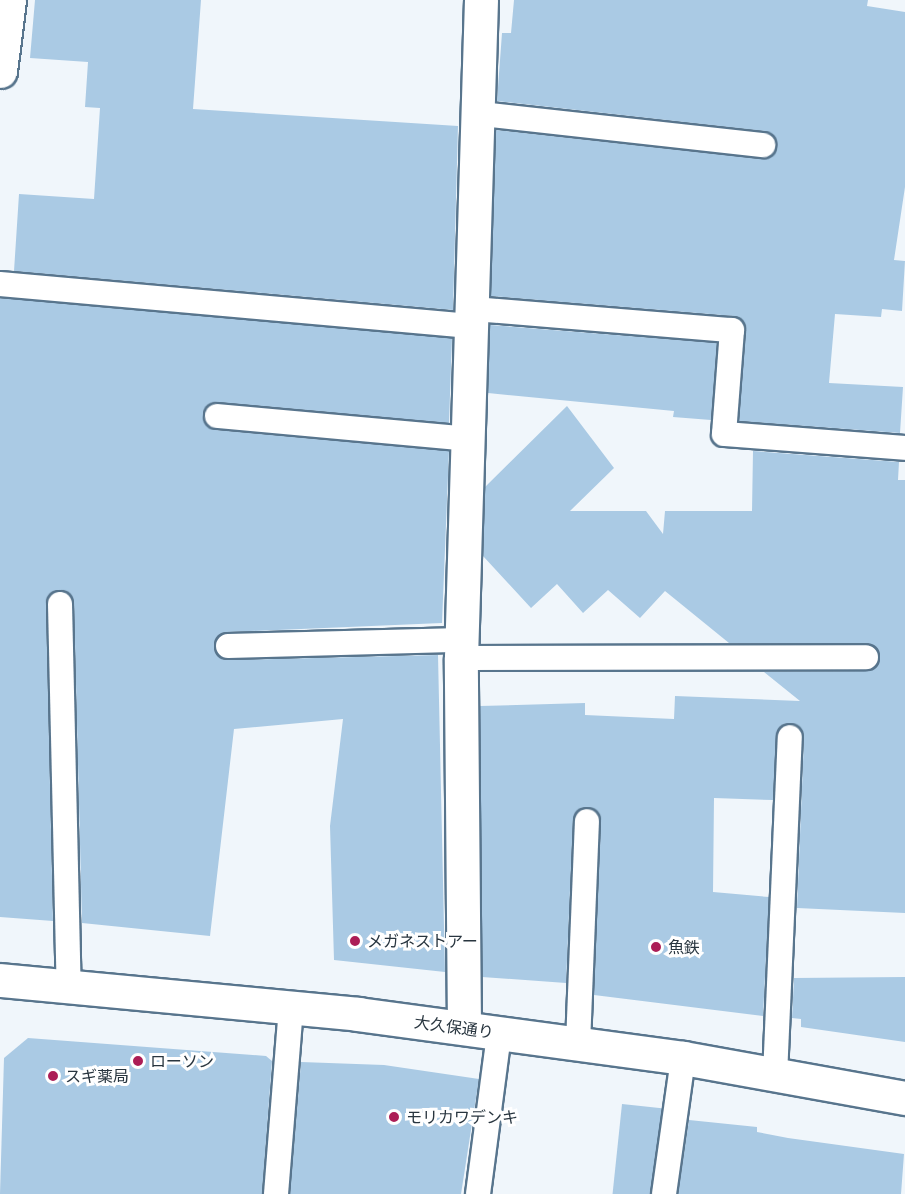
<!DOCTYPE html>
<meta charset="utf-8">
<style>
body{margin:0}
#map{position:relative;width:905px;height:1194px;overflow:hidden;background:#f0f6fb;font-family:"Titillium Web","Noto Sans JP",sans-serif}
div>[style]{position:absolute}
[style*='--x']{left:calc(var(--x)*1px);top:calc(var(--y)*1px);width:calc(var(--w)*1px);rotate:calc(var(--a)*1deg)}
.building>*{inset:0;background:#aacae4;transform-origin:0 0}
.roads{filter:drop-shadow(2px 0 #58758d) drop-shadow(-2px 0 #58758d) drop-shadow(0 2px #58758d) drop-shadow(0 -2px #58758d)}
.service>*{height:24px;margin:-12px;padding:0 12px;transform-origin:12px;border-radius:12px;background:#fff}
.minor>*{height:33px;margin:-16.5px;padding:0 16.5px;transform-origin:16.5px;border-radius:16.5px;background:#fff}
.tertiary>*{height:33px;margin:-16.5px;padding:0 16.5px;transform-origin:16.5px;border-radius:16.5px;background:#fff}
.secondary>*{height:33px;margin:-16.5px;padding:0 16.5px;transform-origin:16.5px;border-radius:16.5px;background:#fff}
.dots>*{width:16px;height:16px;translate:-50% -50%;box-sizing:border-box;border:3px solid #fff;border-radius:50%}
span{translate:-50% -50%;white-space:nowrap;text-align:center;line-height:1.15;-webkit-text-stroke:6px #fff;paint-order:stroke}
.poi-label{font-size:16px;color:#28353f}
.left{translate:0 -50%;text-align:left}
.street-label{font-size:16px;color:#28353f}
</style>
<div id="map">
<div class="building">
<i style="clip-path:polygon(35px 0,201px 0,193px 109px,458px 126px,453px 310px,14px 271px,19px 194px,94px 199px,100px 108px,85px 107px,88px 62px,30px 58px)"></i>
<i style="clip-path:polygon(514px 0,868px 0,867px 6px,905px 12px,905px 187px,894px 260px,905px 261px,902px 311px,882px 309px,881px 317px,835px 314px,829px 383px,903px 387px,900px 433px,739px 421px,746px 331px,734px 316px,491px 296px,496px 130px,761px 159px,777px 146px,765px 131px,497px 101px,502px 33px,511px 33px)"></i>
<i style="clip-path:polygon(0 298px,452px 338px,449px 423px,218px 402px,203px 415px,216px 430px,449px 451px,442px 623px,228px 632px,214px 646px,228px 660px,438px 655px,445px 972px,334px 960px,330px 826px,343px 719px,234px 729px,210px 936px,82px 923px,74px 604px,60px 590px,46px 604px,53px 921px,0 917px)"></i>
<i style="clip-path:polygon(490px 325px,717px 343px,711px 420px,673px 417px,674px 411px,488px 393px)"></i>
<i style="clip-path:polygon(567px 406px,614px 468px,570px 511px,646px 511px,663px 534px,665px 511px,752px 511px,753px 451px,899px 462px,898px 480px,905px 480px,905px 913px,797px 908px,804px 738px,797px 725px,783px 725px,776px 736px,773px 800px,714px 798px,713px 892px,769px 897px,763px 1016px,594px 995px,601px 822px,588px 807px,573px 820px,566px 983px,482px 977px,480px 706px,585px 703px,585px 715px,674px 719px,675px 696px,800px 701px,764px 672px,866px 671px,880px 658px,866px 643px,729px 643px,665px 591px,640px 618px,608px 590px,583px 613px,557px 584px,531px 608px,483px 556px,485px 487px)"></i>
<i style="clip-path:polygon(905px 977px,905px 1042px,801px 1027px,801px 1019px,792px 1018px,794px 978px)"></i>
<i style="clip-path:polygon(28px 1038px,266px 1056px,272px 1061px,262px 1194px,0 1194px,4px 1058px)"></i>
<i style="clip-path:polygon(301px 1062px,384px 1065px,479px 1079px,461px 1194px,290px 1194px)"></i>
<i style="left:622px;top:1104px;width:40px;height:91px;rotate:6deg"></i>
<i style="clip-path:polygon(689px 1120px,757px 1127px,757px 1132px,788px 1138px,904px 1154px,901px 1194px,678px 1194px)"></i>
</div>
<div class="roads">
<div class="service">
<i style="--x:481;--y:114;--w:284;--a:6.3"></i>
<i style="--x:0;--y:284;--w:475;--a:5.1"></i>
<i style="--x:474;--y:309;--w:259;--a:4.7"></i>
<i style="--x:732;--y:330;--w:104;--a:94.4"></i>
<i style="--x:724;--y:434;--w:182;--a:4.4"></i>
<i style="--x:217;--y:416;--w:253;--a:5.2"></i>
<i style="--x:60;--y:604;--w:382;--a:88.7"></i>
<i style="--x:228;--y:646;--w:234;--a:-1.5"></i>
<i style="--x:461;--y:658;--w:405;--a:-0.1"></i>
<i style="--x:578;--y:1044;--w:223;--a:-87.7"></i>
<i style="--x:775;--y:1076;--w:339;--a:-87.5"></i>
<i style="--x:276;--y:1194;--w:189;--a:-85.4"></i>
<i style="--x:478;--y:1194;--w:161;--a:-82.5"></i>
<i style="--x:664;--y:1194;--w:137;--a:-82"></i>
</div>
<div class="minor">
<i style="--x:464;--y:1028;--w:370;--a:-90.5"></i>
<i style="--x:461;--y:658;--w:658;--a:-88.26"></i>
</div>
<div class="tertiary">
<i style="--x:0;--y:71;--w:72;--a:-82.8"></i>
</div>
<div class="secondary">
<i style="--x:0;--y:980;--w:360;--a:5.4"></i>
<i style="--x:358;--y:1014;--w:328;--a:7.7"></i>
<i style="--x:683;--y:1058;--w:226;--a:10.2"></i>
</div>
</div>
<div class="dots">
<i style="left:355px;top:941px;background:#ac1d56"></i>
<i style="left:656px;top:947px;background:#ac1d56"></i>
<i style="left:138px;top:1061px;background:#ac1d56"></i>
<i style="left:53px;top:1076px;background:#ac1d56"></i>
<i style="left:394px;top:1117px;background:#ac1d56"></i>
</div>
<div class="poi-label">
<span class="left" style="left:367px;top:941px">メガネストアー</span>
<span class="left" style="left:668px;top:947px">魚鉄</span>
<span class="left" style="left:150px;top:1061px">ローソン</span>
<span class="left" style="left:65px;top:1076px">スギ薬局</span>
<span class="left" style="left:406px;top:1117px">モリカワデンキ</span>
</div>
<div class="street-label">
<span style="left:454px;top:1027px;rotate:8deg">大久保通り</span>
</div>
</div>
